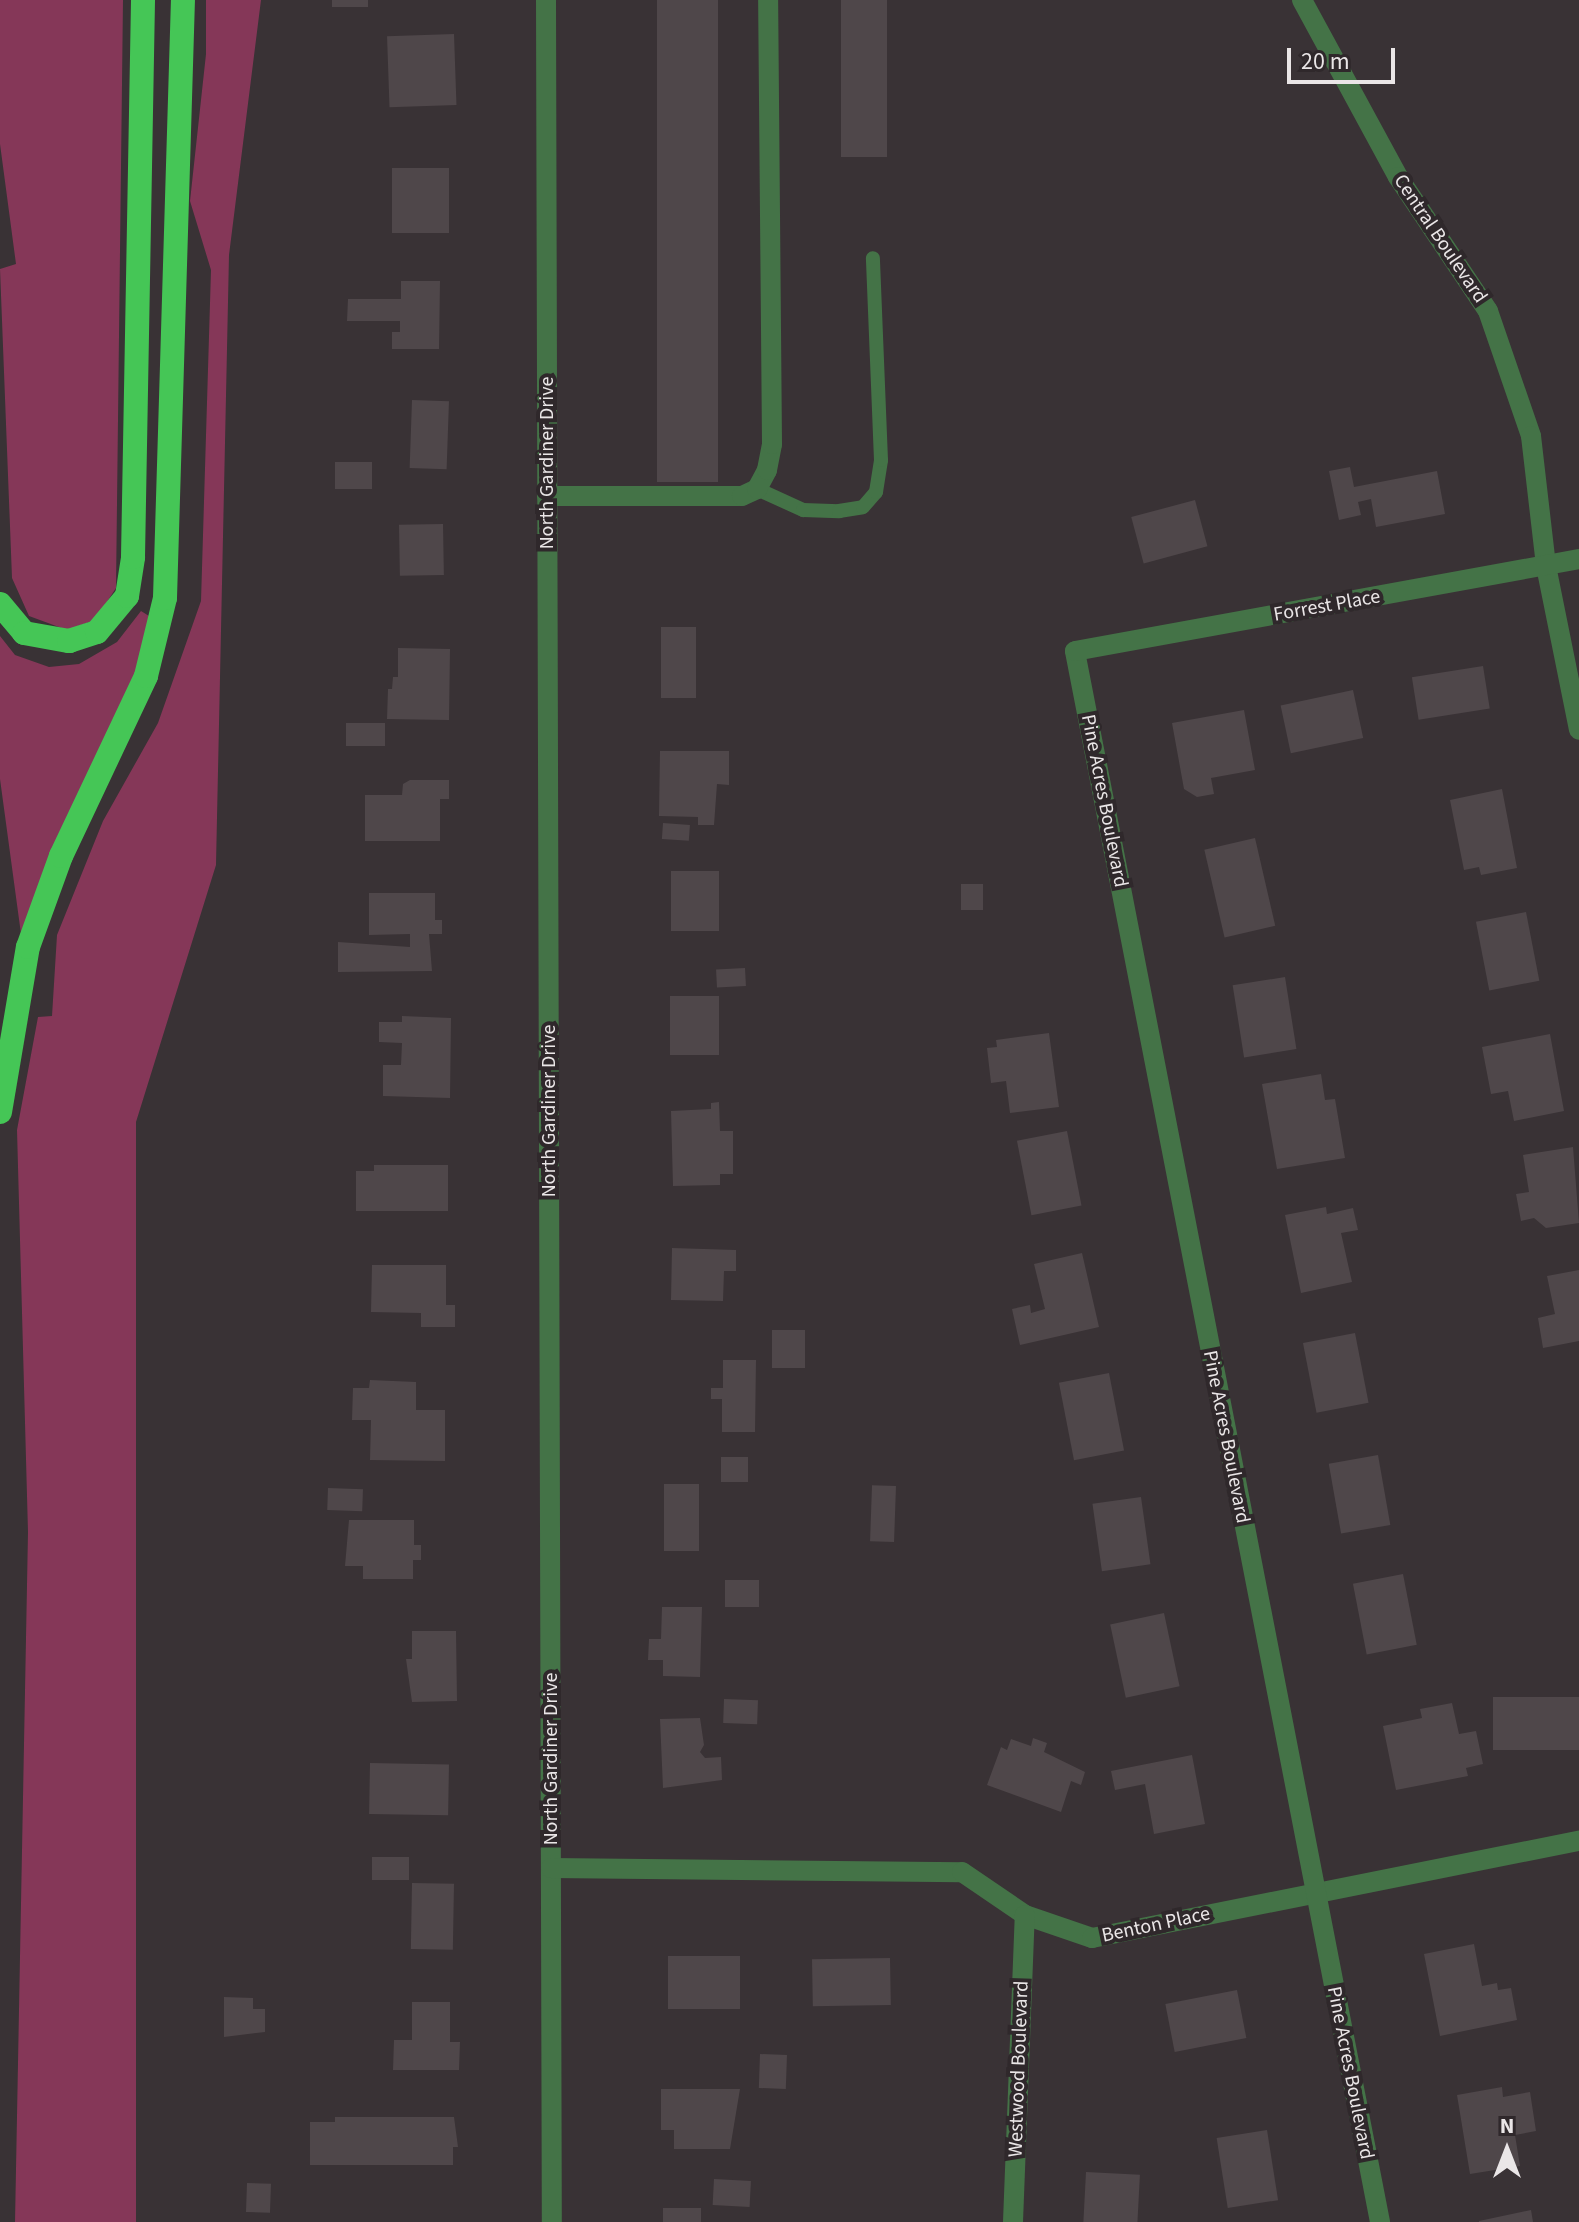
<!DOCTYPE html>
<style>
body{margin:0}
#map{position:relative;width:1579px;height:2222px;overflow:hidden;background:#393235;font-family:"Source Sans 3",sans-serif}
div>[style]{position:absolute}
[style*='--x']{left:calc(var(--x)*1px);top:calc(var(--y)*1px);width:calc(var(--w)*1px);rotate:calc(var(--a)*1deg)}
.green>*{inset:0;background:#853758}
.building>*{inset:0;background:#4f474a;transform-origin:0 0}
.lane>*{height:14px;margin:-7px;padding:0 7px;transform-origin:7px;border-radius:7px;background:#447347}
.street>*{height:20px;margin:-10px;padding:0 10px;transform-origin:10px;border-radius:10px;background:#447347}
.highway>*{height:24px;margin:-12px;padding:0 12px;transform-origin:12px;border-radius:12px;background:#45c656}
span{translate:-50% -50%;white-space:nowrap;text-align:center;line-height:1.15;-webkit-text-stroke:8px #2f282b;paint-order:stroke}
.street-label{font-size:20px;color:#eae6e7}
.north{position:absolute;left:1467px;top:2110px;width:80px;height:80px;-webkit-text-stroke:6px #2f282b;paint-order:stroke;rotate:0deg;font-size:22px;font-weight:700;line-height:32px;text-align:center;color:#eae6e7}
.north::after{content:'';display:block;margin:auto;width:28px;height:36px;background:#eae6e7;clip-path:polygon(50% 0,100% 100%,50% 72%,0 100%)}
.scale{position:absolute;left:1287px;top:48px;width:108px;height:36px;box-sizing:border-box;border:4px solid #eae6e7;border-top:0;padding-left:10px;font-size:24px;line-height:28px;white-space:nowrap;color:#eae6e7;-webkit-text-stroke:6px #2f282b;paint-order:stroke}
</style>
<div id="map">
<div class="green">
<i style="clip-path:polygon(0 0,123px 0,116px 588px,95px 620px,67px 630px,29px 616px,12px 578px,0 269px,16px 264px,0 144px)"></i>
<i style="clip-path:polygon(206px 0,261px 0,229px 255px,216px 865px,136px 1122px,136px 2222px,15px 2222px,28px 1532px,17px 1130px,38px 1017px,52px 1016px,57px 935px,103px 821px,158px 723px,201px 601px,211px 270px,190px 201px,206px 54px)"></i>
<i style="clip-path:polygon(141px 611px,149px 616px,141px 672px,21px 934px,0 779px,0 636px,15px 655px,49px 667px,79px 664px,117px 642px)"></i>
</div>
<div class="building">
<i style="left:332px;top:0;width:36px;height:7px"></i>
<i style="left:657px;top:0;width:61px;height:482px"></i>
<i style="left:841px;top:0;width:46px;height:157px"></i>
<i style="left:454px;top:34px;width:71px;height:67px;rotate:88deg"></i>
<i style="left:392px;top:168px;width:57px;height:65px"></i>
<i style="clip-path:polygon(401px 281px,440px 281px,439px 349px,392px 349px,392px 332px,400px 332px,400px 321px,347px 321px,348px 299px,401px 299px)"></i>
<i style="left:412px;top:400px;width:37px;height:68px;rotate:2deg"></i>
<i style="left:335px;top:462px;width:37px;height:27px"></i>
<i style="clip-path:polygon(1350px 467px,1354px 487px,1437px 471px,1445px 514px,1376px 527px,1371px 499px,1358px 502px,1361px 515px,1339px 520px,1329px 471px)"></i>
<i style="left:1195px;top:500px;width:48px;height:66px;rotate:75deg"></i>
<i style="left:443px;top:524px;width:51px;height:44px;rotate:89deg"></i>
<i style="left:661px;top:627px;width:35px;height:71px"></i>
<i style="clip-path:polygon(398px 648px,450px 649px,449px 720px,387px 719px,388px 689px,392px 689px,393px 677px,398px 677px)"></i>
<i style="left:1483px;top:666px;width:43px;height:72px;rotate:81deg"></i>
<i style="left:1353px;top:690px;width:49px;height:74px;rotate:78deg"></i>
<i style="clip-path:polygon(1244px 710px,1255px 770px,1211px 778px,1214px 794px,1197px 797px,1184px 789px,1172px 723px)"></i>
<i style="left:346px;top:723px;width:39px;height:23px"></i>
<i style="clip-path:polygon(660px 751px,729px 751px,729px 785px,717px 784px,714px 825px,698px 825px,698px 817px,659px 816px)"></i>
<i style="clip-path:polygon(410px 780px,449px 780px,449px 799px,440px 799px,440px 841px,365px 841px,365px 795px,402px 795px,403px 784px)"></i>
<i style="clip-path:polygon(1502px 789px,1517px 868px,1481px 875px,1479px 867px,1464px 870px,1450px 800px)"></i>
<i style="left:663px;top:823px;width:27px;height:16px;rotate:4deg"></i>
<i style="left:1255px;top:838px;width:90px;height:52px;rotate:77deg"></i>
<i style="left:671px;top:871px;width:48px;height:60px"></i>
<i style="left:983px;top:884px;width:26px;height:22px;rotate:90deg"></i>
<i style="clip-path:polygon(369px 893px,435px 893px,435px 920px,442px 920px,442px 934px,429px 934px,432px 971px,338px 972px,338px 942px,410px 947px,410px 934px,369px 935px)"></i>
<i style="left:1526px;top:912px;width:70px;height:51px;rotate:79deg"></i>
<i style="left:745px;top:968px;width:18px;height:29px;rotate:87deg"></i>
<i style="left:1285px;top:977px;width:73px;height:53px;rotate:81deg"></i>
<i style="left:670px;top:996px;width:49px;height:59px"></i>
<i style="clip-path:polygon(402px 1016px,451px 1018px,450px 1098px,383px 1096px,383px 1065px,401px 1065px,402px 1043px,379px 1042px,379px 1022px,402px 1022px)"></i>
<i style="clip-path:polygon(1049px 1033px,1059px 1107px,1010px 1113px,1006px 1081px,991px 1083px,987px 1048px,997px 1047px,996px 1040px)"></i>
<i style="clip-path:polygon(1550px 1034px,1564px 1111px,1514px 1121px,1508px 1091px,1491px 1094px,1482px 1047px)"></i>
<i style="clip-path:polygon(1321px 1074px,1325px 1100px,1335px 1099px,1345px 1158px,1277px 1169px,1262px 1084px)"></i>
<i style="clip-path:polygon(719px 1102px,720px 1131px,733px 1131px,733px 1174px,720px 1174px,720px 1185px,673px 1186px,671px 1111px,711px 1109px,711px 1103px)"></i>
<i style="left:1067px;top:1131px;width:76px;height:51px;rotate:79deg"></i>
<i style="clip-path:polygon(1573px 1147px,1579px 1223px,1546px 1228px,1534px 1218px,1521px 1221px,1516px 1194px,1529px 1192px,1523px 1155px)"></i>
<i style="clip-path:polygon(374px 1165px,448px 1165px,448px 1211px,356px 1211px,356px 1171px,374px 1171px)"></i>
<i style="clip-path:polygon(1326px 1207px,1327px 1214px,1353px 1208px,1358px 1230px,1341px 1233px,1352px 1282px,1301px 1293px,1285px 1215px)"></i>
<i style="clip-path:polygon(672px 1248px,736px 1250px,736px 1271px,724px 1271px,723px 1301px,671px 1300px)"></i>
<i style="clip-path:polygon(1082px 1253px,1099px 1327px,1020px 1345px,1012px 1309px,1030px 1305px,1031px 1313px,1045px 1309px,1034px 1264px)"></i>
<i style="clip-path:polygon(372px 1265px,446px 1265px,446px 1305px,455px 1305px,455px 1327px,421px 1327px,421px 1313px,371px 1312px)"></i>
<i style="clip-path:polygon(1579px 1270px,1579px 1341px,1543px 1348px,1538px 1318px,1555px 1314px,1547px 1276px)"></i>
<i style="left:772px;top:1330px;width:33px;height:38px"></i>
<i style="left:1355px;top:1333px;width:71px;height:53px;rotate:79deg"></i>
<i style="clip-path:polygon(723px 1360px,756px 1360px,755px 1432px,722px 1432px,722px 1399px,711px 1399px,711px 1388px,723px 1388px)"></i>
<i style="left:1109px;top:1373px;width:79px;height:51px;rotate:79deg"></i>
<i style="clip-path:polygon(370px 1380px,416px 1382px,416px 1410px,445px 1410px,445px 1461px,370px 1460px,371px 1420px,352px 1420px,353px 1388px,369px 1388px)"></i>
<i style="left:1378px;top:1455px;width:71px;height:50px;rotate:80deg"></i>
<i style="left:721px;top:1457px;width:27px;height:25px"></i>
<i style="left:664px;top:1484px;width:35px;height:67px"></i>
<i style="left:896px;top:1486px;width:56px;height:24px;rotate:92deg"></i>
<i style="left:328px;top:1488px;width:35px;height:22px;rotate:2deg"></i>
<i style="left:1141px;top:1497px;width:68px;height:49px;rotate:82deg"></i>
<i style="clip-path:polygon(349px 1520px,414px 1520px,414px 1545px,421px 1545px,421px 1560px,413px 1560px,413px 1579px,363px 1579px,363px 1566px,345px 1566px)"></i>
<i style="left:1403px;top:1574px;width:72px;height:51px;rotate:79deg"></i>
<i style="left:725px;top:1580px;width:34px;height:27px"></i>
<i style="clip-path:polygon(662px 1607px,702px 1607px,700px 1677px,663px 1676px,663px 1660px,648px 1660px,649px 1639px,661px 1639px)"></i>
<i style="left:1164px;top:1613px;width:75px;height:55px;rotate:78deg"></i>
<i style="clip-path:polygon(412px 1631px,456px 1631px,457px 1701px,412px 1702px,406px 1659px,412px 1659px)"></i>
<i style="left:1579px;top:1697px;width:53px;height:86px;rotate:90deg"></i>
<i style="left:724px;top:1699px;width:34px;height:24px;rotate:2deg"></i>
<i style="clip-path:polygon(1452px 1703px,1459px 1734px,1476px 1731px,1483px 1764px,1466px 1768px,1468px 1776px,1396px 1790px,1383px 1726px,1422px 1718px,1420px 1709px)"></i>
<i style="clip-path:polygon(700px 1718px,704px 1745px,700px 1752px,705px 1758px,721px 1757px,722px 1780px,663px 1788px,660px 1719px)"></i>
<i style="clip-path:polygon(1033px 1738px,1047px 1743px,1044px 1752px,1085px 1772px,1081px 1785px,1071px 1781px,1061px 1812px,987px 1785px,1001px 1747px,1007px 1750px,1011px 1739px,1031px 1746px)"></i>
<i style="clip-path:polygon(1192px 1755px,1205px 1824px,1154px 1834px,1145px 1784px,1115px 1790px,1111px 1771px)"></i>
<i style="left:370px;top:1763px;width:79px;height:51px;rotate:1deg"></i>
<i style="left:372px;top:1857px;width:37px;height:23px"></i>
<i style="left:412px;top:1883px;width:42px;height:66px;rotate:1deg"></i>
<i style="clip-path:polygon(1474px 1944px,1482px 1986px,1497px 1983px,1498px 1990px,1511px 1988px,1517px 2020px,1440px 2036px,1424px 1954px)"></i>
<i style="left:668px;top:1956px;width:72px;height:53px"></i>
<i style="left:890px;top:1958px;width:47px;height:78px;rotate:89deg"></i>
<i style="left:1237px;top:1990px;width:49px;height:73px;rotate:79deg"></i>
<i style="clip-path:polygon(224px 1997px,253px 1998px,253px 2009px,265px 2009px,265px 2032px,224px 2037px)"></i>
<i style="clip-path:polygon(412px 2002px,450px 2002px,450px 2042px,460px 2042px,459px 2070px,393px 2070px,394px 2040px,412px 2040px)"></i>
<i style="left:760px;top:2054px;width:27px;height:34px;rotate:2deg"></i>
<i style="clip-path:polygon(1502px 2087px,1503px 2097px,1530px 2092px,1536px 2131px,1515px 2135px,1520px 2166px,1470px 2174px,1457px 2095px)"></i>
<i style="clip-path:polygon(661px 2089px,740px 2089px,730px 2149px,674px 2149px,674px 2130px,661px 2130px)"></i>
<i style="clip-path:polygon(335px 2117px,454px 2117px,458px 2147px,453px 2147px,453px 2165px,310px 2165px,310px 2122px,335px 2122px)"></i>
<i style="left:1267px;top:2130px;width:71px;height:51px;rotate:81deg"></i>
<i style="left:1086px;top:2172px;width:54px;height:50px;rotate:3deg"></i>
<i style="left:714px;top:2179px;width:37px;height:26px;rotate:3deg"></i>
<i style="left:247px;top:2183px;width:24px;height:29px;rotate:2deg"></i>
<i style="left:663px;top:2208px;width:38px;height:14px"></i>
<i style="clip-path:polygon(1531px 2210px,1533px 2222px,1479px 2222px,1479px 2221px)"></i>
</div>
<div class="lane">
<i style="--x:757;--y:489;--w:51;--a:24.5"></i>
<i style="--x:803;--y:510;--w:36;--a:2"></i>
<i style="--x:839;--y:511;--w:24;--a:-9"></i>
<i style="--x:863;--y:507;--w:20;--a:-49"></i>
<i style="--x:876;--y:492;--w:32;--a:-81"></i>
<i style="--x:881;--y:460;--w:202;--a:-92.3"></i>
</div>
<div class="street">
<i style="--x:546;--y:0;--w:2222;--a:89.85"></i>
<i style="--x:1302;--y:0;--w:201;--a:61.5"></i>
<i style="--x:1398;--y:177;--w:161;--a:56.1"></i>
<i style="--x:1488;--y:311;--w:132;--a:71"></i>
<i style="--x:1531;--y:436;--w:131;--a:83.4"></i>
<i style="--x:1546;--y:566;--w:167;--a:78.6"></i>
<i style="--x:547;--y:496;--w:195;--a:0"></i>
<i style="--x:742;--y:496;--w:17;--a:-25"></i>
<i style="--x:757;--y:489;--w:21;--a:-62"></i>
<i style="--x:767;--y:470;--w:26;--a:-79"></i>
<i style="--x:772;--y:444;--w:444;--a:-90.5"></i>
<i style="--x:551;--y:1868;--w:411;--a:0.6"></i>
<i style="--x:962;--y:1872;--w:76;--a:34.3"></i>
<i style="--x:1025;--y:1915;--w:71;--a:18.9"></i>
<i style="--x:1092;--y:1938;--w:497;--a:-11.3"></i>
<i style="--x:1013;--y:2222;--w:307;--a:-87.8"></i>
<i style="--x:1380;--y:2222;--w:1600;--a:-100.99"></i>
<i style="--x:1075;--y:651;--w:512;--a:-10.34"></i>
</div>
<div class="highway">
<i style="--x:0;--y:604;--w:38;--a:50"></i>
<i style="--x:24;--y:633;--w:46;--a:10.1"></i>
<i style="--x:69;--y:641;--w:29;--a:-18"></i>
<i style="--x:97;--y:632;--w:47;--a:-50.2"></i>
<i style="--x:127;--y:596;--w:39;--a:-81"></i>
<i style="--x:133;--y:557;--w:557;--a:-88.97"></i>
<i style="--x:0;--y:1112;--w:167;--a:-80.4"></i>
<i style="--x:28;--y:947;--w:97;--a:-70.1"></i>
<i style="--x:61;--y:856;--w:199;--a:-64.7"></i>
<i style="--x:146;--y:676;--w:80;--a:-76.3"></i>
<i style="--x:165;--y:598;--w:598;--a:-88.28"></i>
</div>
<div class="street-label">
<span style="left:1440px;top:239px;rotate:56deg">Central Boulevard</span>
<span style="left:547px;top:463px;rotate:-90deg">North Gardiner Drive</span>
<span style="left:1327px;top:606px;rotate:-10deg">Forrest Place</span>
<span style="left:1104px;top:801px;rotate:79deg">Pine Acres Boulevard</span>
<span style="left:549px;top:1111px;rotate:-90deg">North Gardiner Drive</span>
<span style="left:1226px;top:1437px;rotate:79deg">Pine Acres Boulevard</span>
<span style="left:551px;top:1759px;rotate:-90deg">North Gardiner Drive</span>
<span style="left:1156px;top:1925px;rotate:-12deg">Benton Place</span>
<span style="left:1019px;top:2069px;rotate:-88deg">Westwood Boulevard</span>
<span style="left:1350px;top:2073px;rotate:79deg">Pine Acres Boulevard</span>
</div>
<div class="north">N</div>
<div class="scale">20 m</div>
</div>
